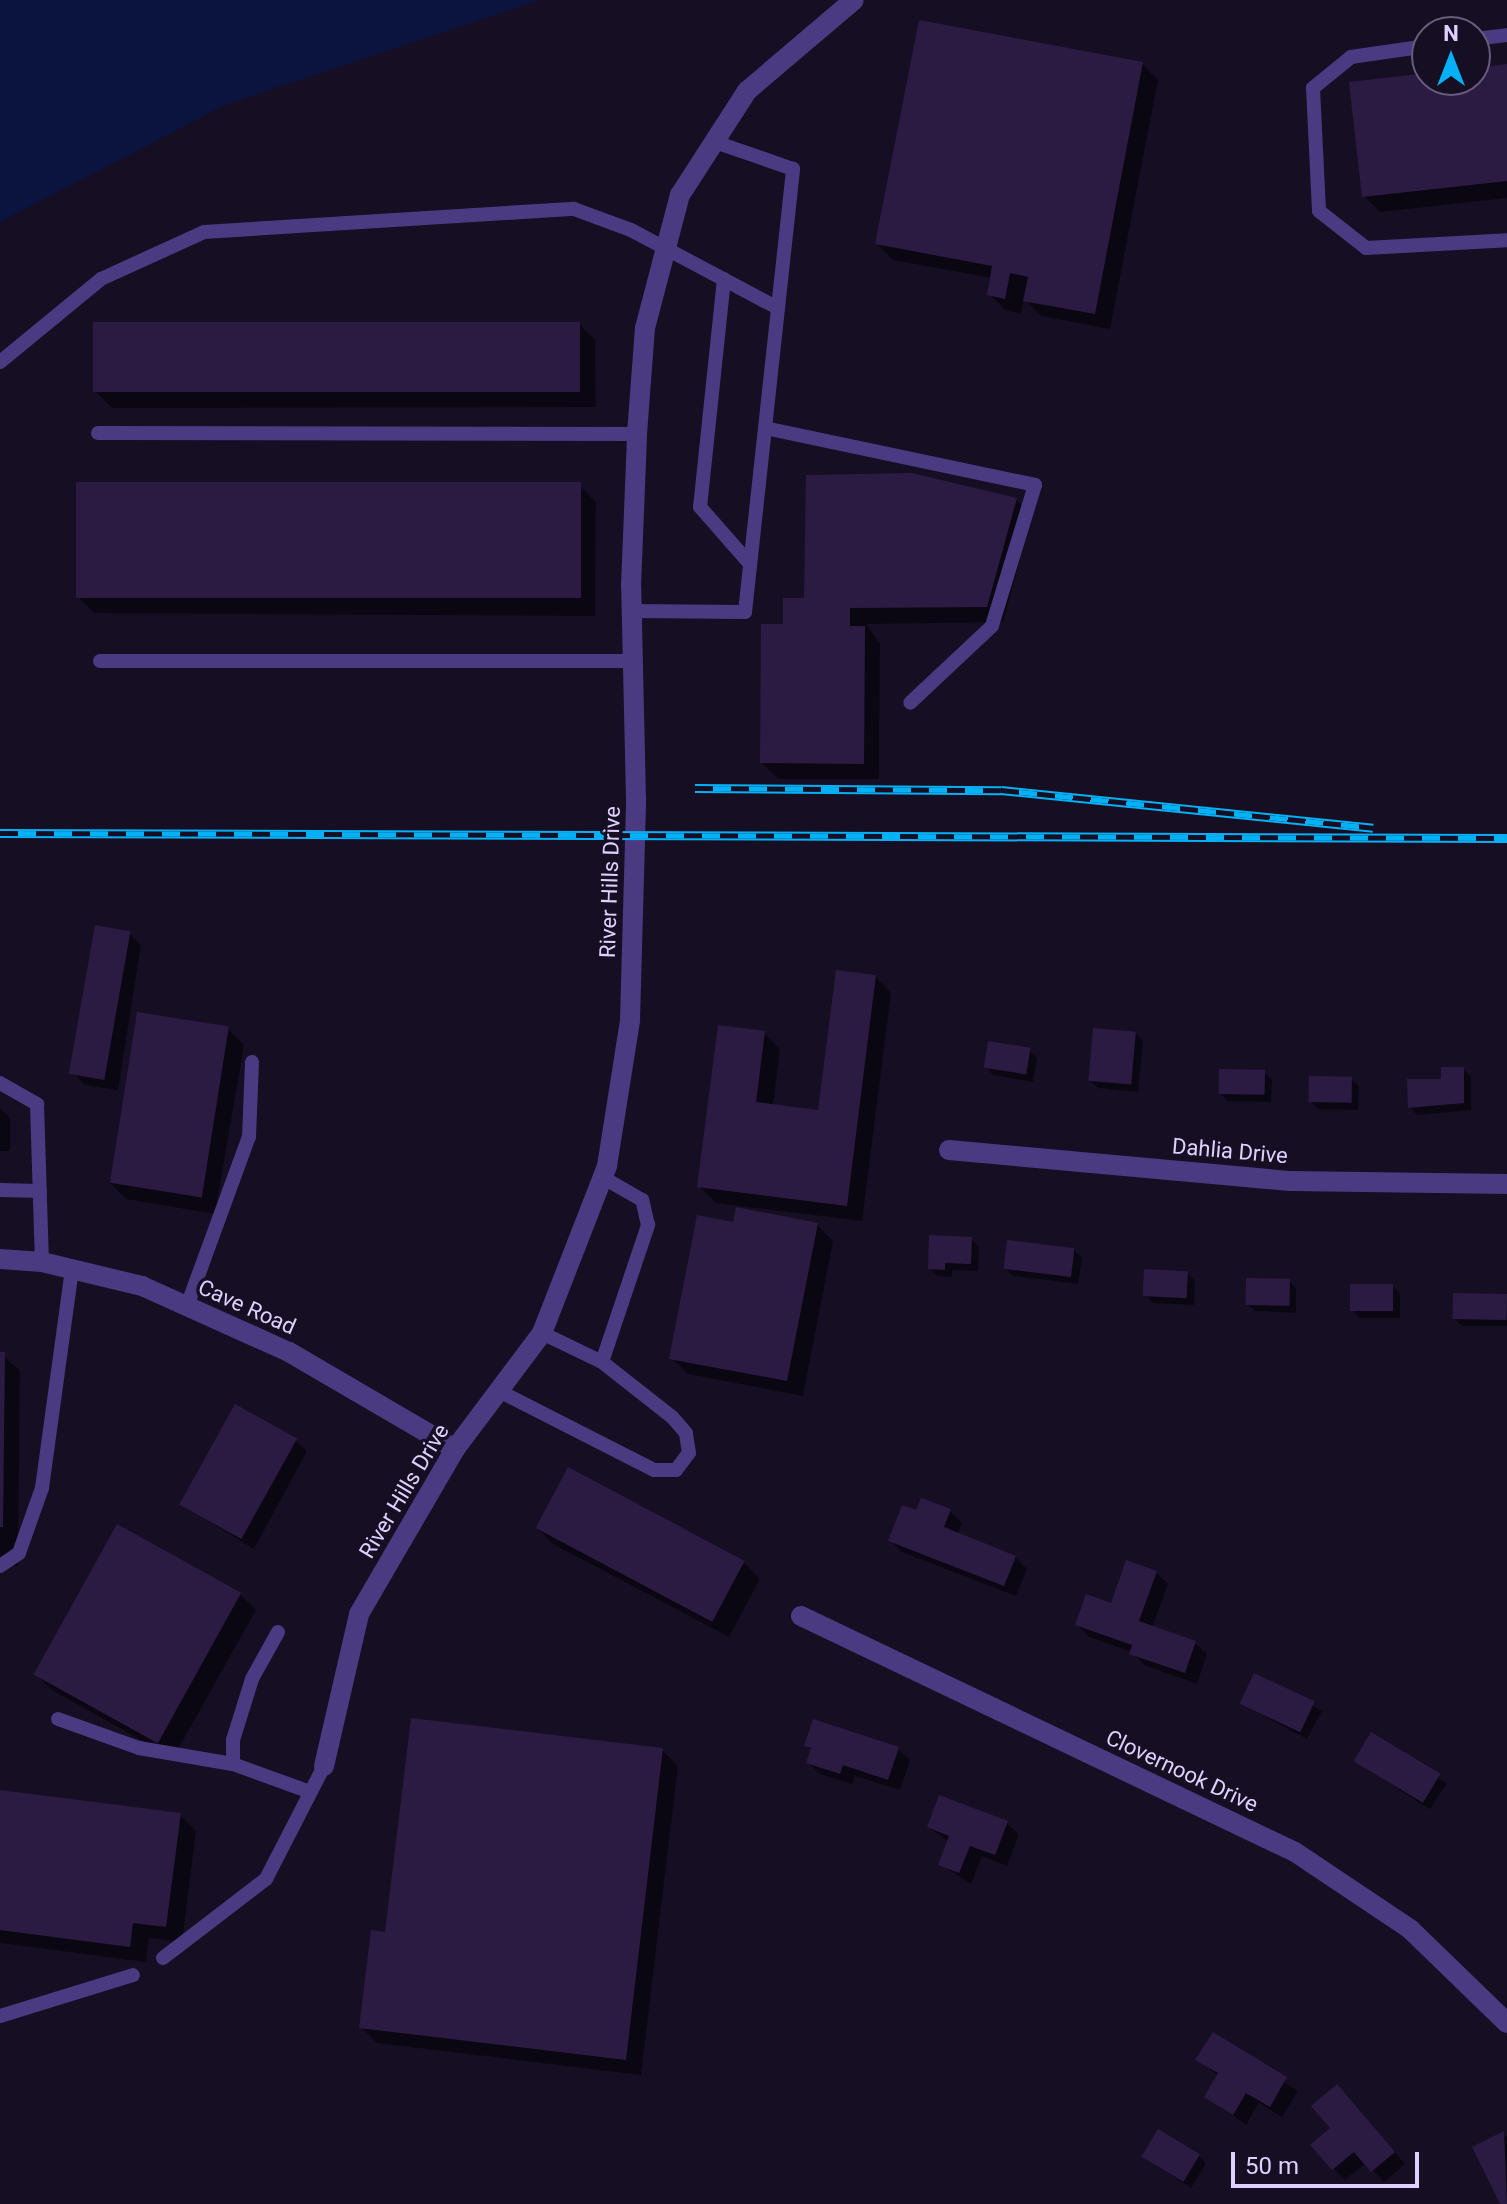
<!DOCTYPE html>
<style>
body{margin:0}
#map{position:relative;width:1507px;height:2204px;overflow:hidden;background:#160e23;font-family:Roboto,sans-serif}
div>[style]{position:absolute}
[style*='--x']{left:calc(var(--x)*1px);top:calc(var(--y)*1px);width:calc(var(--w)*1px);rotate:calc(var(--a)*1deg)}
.water>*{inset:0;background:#0b143f}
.shadow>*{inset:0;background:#0007;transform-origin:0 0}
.building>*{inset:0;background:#2b1b43;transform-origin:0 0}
.lane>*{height:14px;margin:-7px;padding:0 7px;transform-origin:7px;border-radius:7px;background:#4a3a81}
.street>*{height:20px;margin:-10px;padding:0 10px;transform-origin:10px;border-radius:10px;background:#4a3a81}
.rail>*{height:9px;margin-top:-4.5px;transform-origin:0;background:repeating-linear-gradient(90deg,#160e23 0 18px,#05b1f6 0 36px);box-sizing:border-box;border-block:2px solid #05b1f6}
span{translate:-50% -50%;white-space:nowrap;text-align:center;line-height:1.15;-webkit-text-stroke:7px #160e23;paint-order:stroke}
.street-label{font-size:22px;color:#dfd1fe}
.north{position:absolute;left:1411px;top:16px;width:80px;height:80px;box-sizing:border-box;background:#160e23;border:2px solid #665c7b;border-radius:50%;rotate:0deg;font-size:22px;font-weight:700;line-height:32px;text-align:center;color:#dfd1fe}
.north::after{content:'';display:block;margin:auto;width:28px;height:36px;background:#05b1f6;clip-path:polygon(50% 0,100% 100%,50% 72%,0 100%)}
.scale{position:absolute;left:1231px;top:2152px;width:188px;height:36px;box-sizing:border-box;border:4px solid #dfd1fe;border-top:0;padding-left:10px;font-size:24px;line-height:28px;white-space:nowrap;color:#dfd1fe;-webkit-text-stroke:6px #160e23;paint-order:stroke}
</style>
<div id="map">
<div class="water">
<i style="clip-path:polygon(0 0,540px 0,227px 104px,0 222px)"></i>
</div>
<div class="shadow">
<i style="clip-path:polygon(1142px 64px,1158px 80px,1110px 329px,1041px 316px,1024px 299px,1021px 314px,1005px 310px,989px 294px,992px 278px,893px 260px,877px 244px)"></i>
<i style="clip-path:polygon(1507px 66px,1507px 198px,1380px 212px,1364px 196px,1427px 75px,1427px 80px,1475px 80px,1475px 70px)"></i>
<i style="clip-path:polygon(579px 324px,595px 340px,596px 407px,112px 408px,96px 392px)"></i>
<i style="clip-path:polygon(580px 486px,596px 502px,595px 616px,94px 613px,78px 597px)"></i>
<i style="clip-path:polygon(1016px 500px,1032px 516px,1003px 622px,866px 624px,880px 644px,879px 779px,778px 779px,762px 763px,785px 626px)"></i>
<i style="clip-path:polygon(129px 933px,141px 945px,118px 1090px,85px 1085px,73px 1073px)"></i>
<i style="clip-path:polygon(875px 976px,891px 993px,862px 1221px,716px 1203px,700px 1187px,764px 1033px,780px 1049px,773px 1106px,819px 1112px)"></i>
<i style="clip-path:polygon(228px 1029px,244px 1045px,215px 1214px,126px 1199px,110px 1183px)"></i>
<i style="clip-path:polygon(1135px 1033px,1143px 1041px,1138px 1092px,1098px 1088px,1090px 1081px)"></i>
<i style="clip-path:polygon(1029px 1050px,1037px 1058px,1033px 1082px,993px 1075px,986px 1067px)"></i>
<i style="clip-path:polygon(1463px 1069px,1471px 1077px,1471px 1110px,1417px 1115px,1410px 1107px)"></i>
<i style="clip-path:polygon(1264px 1072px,1272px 1080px,1271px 1102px,1228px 1101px,1220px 1093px)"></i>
<i style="clip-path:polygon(1351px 1079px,1359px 1086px,1358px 1110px,1318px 1109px,1310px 1101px)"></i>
<i style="clip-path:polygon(0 1108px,10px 1118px,10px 1151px,0 1151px)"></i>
<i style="clip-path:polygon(735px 1224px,817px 1225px,833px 1241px,803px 1396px,688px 1374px,672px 1358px)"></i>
<i style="clip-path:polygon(971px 1239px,979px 1247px,978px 1271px,952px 1270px,952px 1277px,937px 1276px,930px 1268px)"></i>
<i style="clip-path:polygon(1074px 1250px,1082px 1258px,1078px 1284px,1013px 1276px,1006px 1268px)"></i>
<i style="clip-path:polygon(1187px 1273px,1195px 1281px,1194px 1305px,1153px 1303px,1145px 1295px)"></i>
<i style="clip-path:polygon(1289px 1281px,1296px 1288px,1296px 1313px,1255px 1311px,1247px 1304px)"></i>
<i style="clip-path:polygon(1392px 1286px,1400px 1293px,1400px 1318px,1360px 1318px,1352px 1310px)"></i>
<i style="clip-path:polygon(1507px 1296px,1507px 1326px,1462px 1326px,1454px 1318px)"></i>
<i style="clip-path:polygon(0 1354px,20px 1370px,18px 1566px,0 1566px)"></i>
<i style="clip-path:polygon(295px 1440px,307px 1451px,254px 1549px,182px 1505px)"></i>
<i style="clip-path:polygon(569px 1469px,744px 1563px,760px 1579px,729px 1637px,553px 1544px,537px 1528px)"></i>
<i style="clip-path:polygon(950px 1511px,962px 1523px,957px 1535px,1015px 1557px,1027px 1569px,1016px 1596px,902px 1552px,890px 1540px,918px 1513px)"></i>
<i style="clip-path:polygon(1156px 1572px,1168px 1584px,1152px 1628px,1195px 1643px,1207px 1654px,1197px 1684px,1144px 1665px,1132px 1652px,1089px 1637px,1077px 1625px)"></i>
<i style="clip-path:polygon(240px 1594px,256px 1610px,173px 1758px,52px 1690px,36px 1674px)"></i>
<i style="left:1255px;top:1675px;width:76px;height:32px;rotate:28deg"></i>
<i style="left:1372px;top:1735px;width:89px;height:31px;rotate:33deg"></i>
<i style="clip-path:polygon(806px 1745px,898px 1749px,910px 1760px,900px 1790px,855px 1776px,852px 1784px,820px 1774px,808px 1762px,812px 1751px)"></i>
<i style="clip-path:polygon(662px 1750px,678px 1766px,641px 2075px,377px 2043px,361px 2027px)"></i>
<i style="clip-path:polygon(0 1792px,180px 1815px,196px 1831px,182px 1942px,149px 1938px,146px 1962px,0 1943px)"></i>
<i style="clip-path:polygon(941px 1798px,1007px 1823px,1019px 1835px,1007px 1866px,982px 1856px,971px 1884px,940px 1864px,949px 1842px,929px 1827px)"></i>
<i style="clip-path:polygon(1213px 2035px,1298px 2091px,1282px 2117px,1259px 2103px,1246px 2125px,1207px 2096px,1219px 2077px,1198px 2059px)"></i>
<i style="clip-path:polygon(1348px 2099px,1405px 2164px,1384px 2182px,1366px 2163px,1345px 2180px,1333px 2168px,1333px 2128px)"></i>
<i style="clip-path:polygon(1504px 2134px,1507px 2137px,1507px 2204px,1503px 2204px)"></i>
<i style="clip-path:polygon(1144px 2156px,1199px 2156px,1206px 2164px,1191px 2188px)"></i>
</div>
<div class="building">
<i style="clip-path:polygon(919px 20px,1143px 62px,1095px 314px,1023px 301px,1028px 277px,1010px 273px,1005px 299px,987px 295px,992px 266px,875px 244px)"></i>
<i style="clip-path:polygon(1507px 64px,1507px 181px,1362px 197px,1349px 82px,1427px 73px,1427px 80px,1475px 80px,1475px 68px)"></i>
<i style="left:580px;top:322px;width:70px;height:487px;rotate:90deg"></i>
<i style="clip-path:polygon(912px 473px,1017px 498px,987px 607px,850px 608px,850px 626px,865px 626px,864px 764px,760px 763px,761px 624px,783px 624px,783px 598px,804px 598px,806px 475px)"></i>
<i style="left:76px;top:482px;width:505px;height:116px"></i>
<i style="left:95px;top:925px;width:36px;height:151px;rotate:10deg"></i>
<i style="clip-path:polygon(836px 970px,876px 975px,847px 1206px,697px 1187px,718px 1025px,765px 1031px,756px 1102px,818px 1110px)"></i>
<i style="left:137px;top:1012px;width:93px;height:173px;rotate:9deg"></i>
<i style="left:1093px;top:1028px;width:43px;height:53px;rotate:5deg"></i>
<i style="left:988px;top:1041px;width:43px;height:27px;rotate:9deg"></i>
<i style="clip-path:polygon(1441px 1067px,1464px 1067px,1464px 1103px,1408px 1108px,1407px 1079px,1441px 1079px)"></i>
<i style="left:1219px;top:1069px;width:46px;height:25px;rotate:1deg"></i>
<i style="left:1309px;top:1076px;width:43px;height:26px;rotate:1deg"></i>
<i style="clip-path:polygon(736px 1207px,818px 1223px,787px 1381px,669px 1359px,697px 1215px,733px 1222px)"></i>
<i style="clip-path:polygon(929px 1235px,972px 1237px,971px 1264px,945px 1263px,945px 1270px,928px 1269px)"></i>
<i style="left:1007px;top:1240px;width:68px;height:29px;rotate:7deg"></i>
<i style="left:1144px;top:1269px;width:44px;height:27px;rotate:3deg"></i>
<i style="left:1246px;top:1278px;width:44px;height:27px;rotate:1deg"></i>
<i style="left:1350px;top:1284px;width:43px;height:27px"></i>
<i style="left:1453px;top:1293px;width:54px;height:26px;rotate:1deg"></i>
<i style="clip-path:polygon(0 1352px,5px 1352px,3px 1527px,0 1527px)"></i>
<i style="left:235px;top:1404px;width:71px;height:115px;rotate:29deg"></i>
<i style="left:568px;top:1467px;width:200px;height:69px;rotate:28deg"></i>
<i style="clip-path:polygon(921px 1498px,951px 1509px,944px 1527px,1016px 1556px,1004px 1586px,888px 1541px,902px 1505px,916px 1510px)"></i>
<i style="left:117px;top:1524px;width:142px;height:172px;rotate:29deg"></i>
<i style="clip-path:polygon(1126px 1560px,1157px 1571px,1139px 1621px,1196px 1641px,1185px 1673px,1129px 1654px,1132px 1645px,1075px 1625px,1086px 1594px,1111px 1603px)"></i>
<i style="left:1254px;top:1673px;width:67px;height:34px;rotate:25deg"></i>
<i style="clip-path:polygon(411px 1718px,663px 1748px,626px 2060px,359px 2028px,371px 1930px,385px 1932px)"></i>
<i style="clip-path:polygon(813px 1719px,899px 1747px,888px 1780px,843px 1765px,840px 1774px,806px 1763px,811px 1748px,804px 1746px)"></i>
<i style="left:1371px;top:1732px;width:81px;height:34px;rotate:31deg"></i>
<i style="clip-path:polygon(0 1790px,181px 1813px,166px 1927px,133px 1923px,130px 1947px,0 1930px)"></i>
<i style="clip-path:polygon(939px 1795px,1008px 1821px,995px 1855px,970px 1846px,959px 1873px,938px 1865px,949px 1836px,927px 1827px)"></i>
<i style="clip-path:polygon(1213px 2032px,1287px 2077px,1270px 2107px,1246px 2093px,1233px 2115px,1204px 2097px,1218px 2073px,1195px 2060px)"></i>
<i style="clip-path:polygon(1337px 2084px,1395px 2152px,1371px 2172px,1354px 2152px,1332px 2170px,1310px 2145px,1330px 2128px,1311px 2106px)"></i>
<i style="left:1158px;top:2129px;width:49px;height:32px;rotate:31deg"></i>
<i style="clip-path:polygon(1504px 2131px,1507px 2204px,1500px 2204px,1472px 2147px)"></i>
</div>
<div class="lane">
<i style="--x:1475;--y:39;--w:32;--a:-7"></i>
<i style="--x:1427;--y:46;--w:77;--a:171.8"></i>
<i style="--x:1351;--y:57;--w:49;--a:140.8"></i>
<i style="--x:1313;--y:88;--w:123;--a:87.2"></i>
<i style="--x:1319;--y:211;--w:60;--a:38.2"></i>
<i style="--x:1366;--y:248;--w:141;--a:-3.2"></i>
<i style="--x:724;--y:279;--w:229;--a:96"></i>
<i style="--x:700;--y:507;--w:76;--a:48.7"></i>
<i style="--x:0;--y:362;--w:131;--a:-39.4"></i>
<i style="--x:101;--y:279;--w:113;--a:-24.5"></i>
<i style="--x:204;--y:232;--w:371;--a:-3.6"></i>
<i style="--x:574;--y:209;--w:61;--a:20.2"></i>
<i style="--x:631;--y:230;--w:166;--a:28"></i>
<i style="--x:765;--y:428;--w:276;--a:11.9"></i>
<i style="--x:1035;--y:485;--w:147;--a:107"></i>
<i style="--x:992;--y:626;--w:112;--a:136.8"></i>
<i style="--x:98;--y:433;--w:539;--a:0.11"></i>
<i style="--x:633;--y:611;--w:112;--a:0.5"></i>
<i style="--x:745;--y:612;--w:446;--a:-83.8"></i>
<i style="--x:793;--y:169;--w:83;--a:-160.9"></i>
<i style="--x:100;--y:661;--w:533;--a:0"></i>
<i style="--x:0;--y:1083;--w:43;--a:29.6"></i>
<i style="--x:37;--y:1104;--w:158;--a:88.2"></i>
<i style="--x:0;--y:1190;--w:40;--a:1.4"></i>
<i style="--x:187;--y:1306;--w:180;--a:-69.9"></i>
<i style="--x:249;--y:1137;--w:75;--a:-87.7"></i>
<i style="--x:602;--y:1362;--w:145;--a:-71.4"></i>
<i style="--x:648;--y:1225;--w:26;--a:-103"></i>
<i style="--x:642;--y:1200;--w:46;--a:-150.1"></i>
<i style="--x:499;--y:1391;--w:174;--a:27"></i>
<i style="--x:654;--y:1470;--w:22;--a:0"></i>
<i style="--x:676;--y:1470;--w:21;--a:-53"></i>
<i style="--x:689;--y:1453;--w:20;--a:-99"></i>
<i style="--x:686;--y:1433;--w:21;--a:-131"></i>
<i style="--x:672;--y:1417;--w:89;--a:-141.8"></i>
<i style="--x:602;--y:1362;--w:67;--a:-154.2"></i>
<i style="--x:0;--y:1566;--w:23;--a:-34"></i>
<i style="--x:19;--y:1553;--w:69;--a:-70.5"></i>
<i style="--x:42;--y:1488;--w:220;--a:-82.2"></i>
<i style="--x:278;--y:1632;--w:54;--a:119"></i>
<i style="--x:252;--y:1679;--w:64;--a:107.3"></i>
<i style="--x:233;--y:1740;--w:24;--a:90"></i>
<i style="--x:233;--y:1764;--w:82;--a:20"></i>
<i style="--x:58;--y:1719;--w:86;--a:19.7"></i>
<i style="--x:139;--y:1748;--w:95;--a:9.7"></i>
<i style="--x:163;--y:1958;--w:130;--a:-37.5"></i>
<i style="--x:266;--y:1879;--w:127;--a:-62.8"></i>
<i style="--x:0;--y:2016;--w:139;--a:-17.1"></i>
</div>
<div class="street">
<i style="--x:949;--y:1150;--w:343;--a:5.2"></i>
<i style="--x:1291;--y:1181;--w:216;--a:0.8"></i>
<i style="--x:0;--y:1259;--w:42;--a:4.1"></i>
<i style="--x:42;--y:1262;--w:103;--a:13.5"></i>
<i style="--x:142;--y:1286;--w:161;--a:24.2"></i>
<i style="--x:289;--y:1352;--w:192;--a:30.3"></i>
<i style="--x:801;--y:1616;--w:547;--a:25.54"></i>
<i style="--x:1295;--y:1852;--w:138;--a:33.8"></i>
<i style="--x:1410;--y:1929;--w:135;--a:44.1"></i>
<i style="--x:324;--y:1766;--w:156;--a:-77"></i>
<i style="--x:359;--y:1614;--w:191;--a:-59.8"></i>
<i style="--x:455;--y:1449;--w:145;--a:-53.1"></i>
<i style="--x:542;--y:1333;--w:179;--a:-68.7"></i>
<i style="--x:607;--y:1166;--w:148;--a:-81"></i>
<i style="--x:630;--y:1020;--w:221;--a:-88.4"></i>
<i style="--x:636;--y:799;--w:213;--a:-91.3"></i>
<i style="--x:631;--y:586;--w:152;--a:-87.7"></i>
<i style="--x:637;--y:434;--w:106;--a:-85.7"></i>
<i style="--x:645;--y:328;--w:138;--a:-75.3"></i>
<i style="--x:680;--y:195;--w:124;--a:-57.2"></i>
<i style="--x:747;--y:91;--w:140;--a:-40.4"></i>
</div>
<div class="rail">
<i style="--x:695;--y:788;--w:306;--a:0.4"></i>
<i style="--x:1001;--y:790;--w:374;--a:5.8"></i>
<i style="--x:0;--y:833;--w:1507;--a:0.19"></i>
</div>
<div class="street-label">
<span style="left:610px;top:882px;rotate:-88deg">River Hills Drive</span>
<span style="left:1230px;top:1151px;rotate:5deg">Dahlia Drive</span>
<span style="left:247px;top:1307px;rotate:24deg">Cave Road</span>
<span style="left:404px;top:1491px;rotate:-59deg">River Hills Drive</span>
<span style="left:1182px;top:1771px;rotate:25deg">Clovernook Drive</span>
</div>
<div class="north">N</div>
<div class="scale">50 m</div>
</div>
